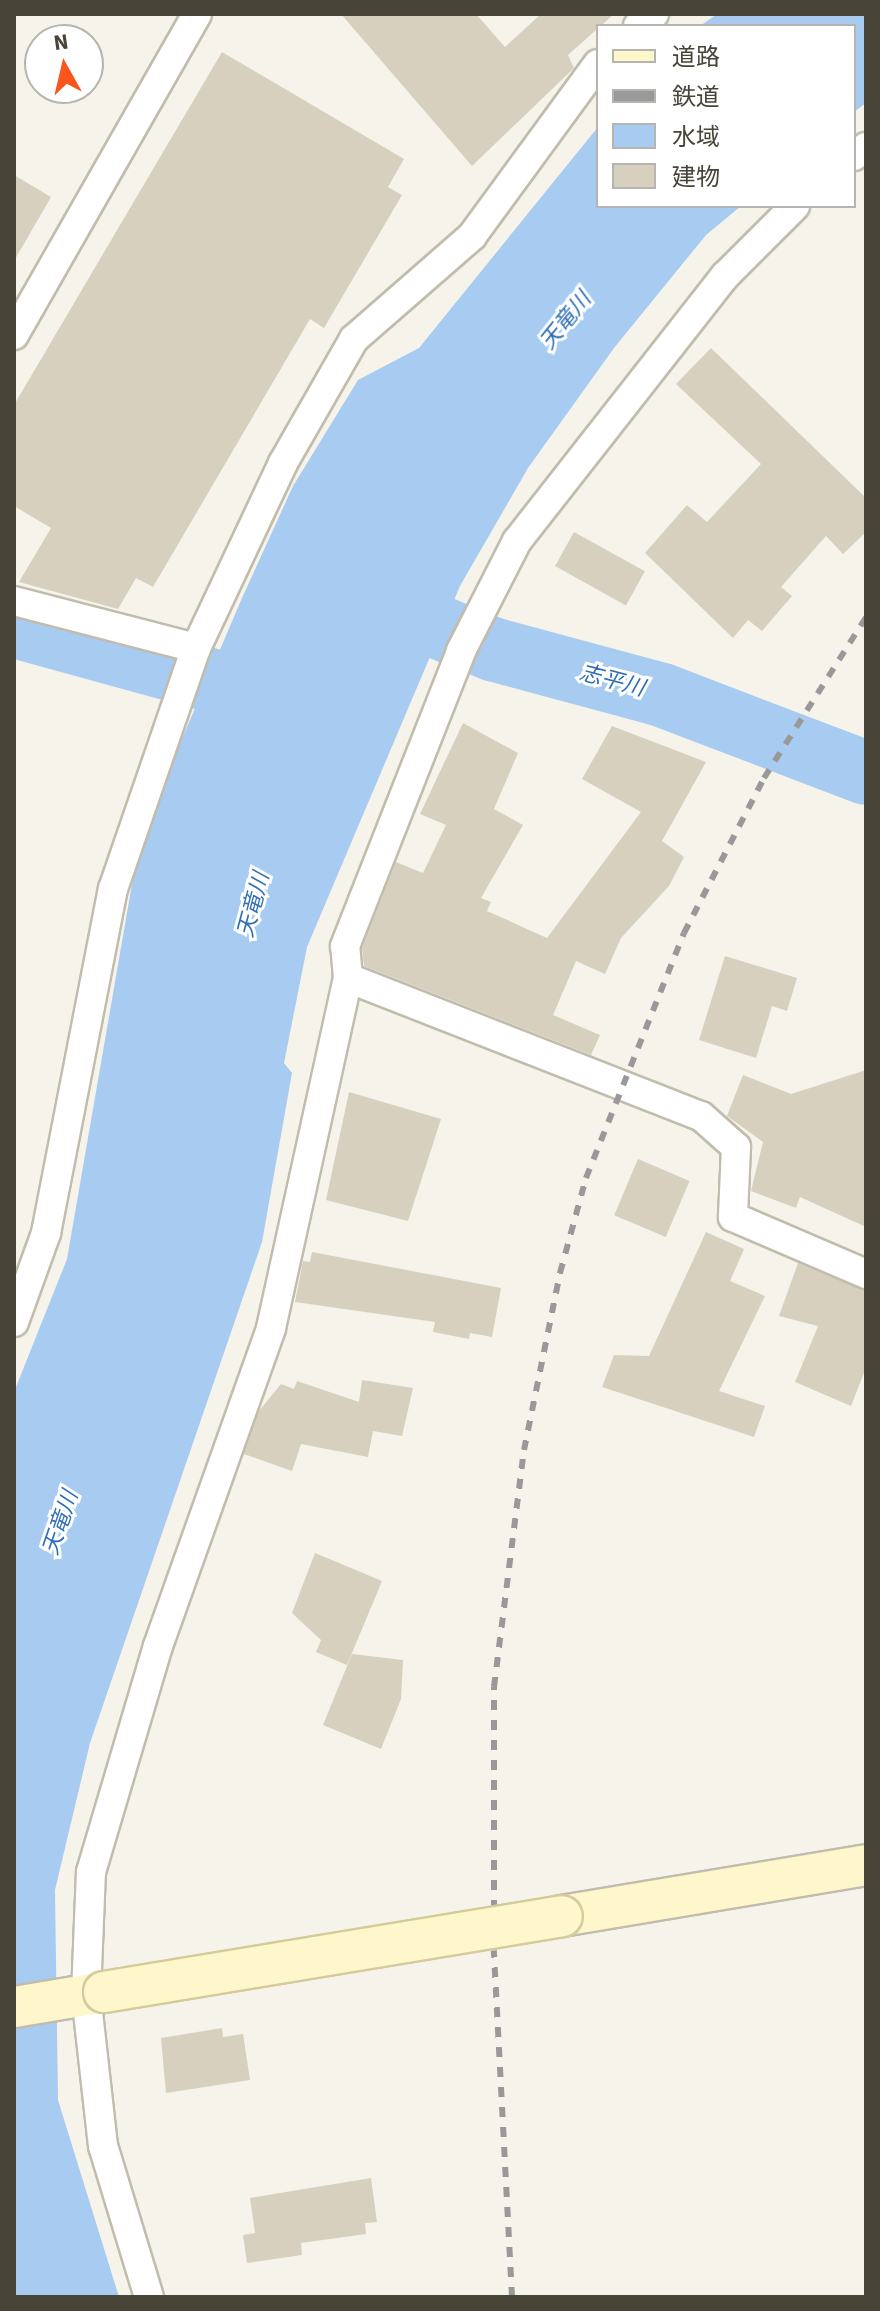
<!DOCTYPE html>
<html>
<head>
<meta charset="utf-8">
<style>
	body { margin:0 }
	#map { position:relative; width:880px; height:2311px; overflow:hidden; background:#f5f3ea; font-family:"Source Sans 3","Noto Sans JP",sans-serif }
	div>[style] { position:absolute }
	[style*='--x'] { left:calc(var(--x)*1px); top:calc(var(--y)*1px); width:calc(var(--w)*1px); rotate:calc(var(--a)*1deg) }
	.water>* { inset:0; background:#a8cbf1 }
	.river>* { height:64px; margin:-32px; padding:0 32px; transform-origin:32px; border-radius:32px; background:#a8cbf1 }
	.building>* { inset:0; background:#d7d0bf; transform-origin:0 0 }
	.roads { filter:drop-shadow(2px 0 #c1bcac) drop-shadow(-2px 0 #c1bcac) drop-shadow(0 2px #c1bcac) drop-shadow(0 -2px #c1bcac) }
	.street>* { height:28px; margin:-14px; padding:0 14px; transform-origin:14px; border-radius:14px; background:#fff }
	.secondary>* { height:40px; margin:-20px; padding:0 20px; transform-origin:20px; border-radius:20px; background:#fef7cb }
	.rail>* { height:6px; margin-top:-3px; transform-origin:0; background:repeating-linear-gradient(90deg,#999 0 10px,transparent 0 20px) }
	.bridges { filter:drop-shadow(2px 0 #d4cb9a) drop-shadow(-2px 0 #d4cb9a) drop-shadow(0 2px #d4cb9a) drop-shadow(0 -2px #d4cb9a) }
	.secondary-bridge>* { height:40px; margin:-20px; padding:0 20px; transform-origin:20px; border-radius:20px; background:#fef7cb }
	span { translate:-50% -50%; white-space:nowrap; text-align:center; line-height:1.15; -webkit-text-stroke:6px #fff; paint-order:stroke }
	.water-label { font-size:22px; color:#306fb6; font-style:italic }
	.frame { position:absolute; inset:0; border:16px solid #494438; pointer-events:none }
	.legend { position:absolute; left:596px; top:24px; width:260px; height:184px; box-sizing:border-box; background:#fff; border:2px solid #b6b4af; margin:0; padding:10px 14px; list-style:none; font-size:24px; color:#494438 }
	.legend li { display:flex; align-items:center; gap:16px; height:40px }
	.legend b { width:40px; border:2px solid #b6b4af }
	.north { position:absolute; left:24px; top:24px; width:80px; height:80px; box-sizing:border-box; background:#fff; border:2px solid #b6b4af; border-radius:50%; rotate:352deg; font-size:22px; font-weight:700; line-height:32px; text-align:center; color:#494438 }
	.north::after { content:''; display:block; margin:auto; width:28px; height:36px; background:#f9551d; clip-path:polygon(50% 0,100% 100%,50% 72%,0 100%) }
</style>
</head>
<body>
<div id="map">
	<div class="water">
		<i style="clip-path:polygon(717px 14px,866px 14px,866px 103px,854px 112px,854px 26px,700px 26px)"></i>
		<i style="clip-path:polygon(598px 127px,598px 206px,741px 206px,706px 235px,614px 348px,528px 468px,460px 586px,307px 947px,284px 1063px,292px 1073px,262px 1242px,90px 1743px,55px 1890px,58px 2100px,119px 2297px,14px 2297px,14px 1392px,67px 1259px,132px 884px,155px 802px,242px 598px,293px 486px,358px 380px,419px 348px)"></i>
	</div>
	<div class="river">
		<i style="--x:360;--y:595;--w:143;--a:22.2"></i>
		<i style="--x:492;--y:649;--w:176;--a:15.1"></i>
		<i style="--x:662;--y:695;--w:218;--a:20.9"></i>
		<i style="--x:14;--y:626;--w:289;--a:15.4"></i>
	</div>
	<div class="building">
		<i style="clip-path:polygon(341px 14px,476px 14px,505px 47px,541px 14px,614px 14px,568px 55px,574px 68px,472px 166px)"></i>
		<i style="clip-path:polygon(222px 52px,404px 159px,388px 187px,402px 195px,324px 328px,310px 319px,153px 587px,136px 578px,118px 609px,19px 582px,51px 528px,14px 506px,14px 405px)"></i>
		<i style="clip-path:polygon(14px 175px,51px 197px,14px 261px)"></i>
		<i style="clip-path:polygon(711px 348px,866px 498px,866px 532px,843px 554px,826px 536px,781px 587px,792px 596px,762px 631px,748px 620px,733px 638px,645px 553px,687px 505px,707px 522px,761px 464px,676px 384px)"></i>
		<i style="left:574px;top:532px;width:81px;height:39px;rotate:29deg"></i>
		<i style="clip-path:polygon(463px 723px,518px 753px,494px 809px,523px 825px,481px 898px,491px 902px,487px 911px,547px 938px,641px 812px,582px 779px,612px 726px,706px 762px,662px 841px,684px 857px,669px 886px,621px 938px,605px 974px,576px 961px,553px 1015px,600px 1035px,591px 1055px,364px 966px,362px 948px,396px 862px,423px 873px,446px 825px,420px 814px)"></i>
		<i style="clip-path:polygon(725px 956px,797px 978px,787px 1011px,772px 1006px,756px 1058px,699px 1040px)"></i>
		<i style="clip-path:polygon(866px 1070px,866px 1227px,800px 1197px,796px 1208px,751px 1191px,763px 1142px,727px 1116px,743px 1075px,791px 1094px)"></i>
		<i style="clip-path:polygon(349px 1092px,441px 1119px,408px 1221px,326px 1200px)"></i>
		<i style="left:638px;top:1159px;width:56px;height:61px;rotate:23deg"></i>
		<i style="clip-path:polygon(706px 1232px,744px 1249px,730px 1281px,765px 1296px,719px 1391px,765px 1406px,754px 1437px,602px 1387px,614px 1355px,649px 1356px)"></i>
		<i style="clip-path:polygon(312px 1252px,501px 1288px,492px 1337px,470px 1333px,469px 1339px,433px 1332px,435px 1322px,295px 1302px,303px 1261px,310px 1262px)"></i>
		<i style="clip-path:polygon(798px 1263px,866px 1291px,866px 1368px,851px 1406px,795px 1382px,818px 1326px,779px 1316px)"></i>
		<i style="clip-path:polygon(362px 1380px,413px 1388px,402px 1436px,373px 1431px,368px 1457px,301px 1444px,292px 1471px,244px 1454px,259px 1411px,281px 1384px,294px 1389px,297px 1381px,359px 1402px)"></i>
		<i style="clip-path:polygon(315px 1553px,382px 1581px,347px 1665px,316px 1652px,321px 1640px,292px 1613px)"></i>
		<i style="clip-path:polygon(352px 1654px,403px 1660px,401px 1699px,381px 1749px,323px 1725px)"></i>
		<i style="clip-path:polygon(222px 2028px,223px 2037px,243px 2034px,250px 2080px,166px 2093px,161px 2038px)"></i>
		<i style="clip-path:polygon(371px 2178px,377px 2222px,365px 2223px,366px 2234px,301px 2243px,302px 2255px,247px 2263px,243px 2235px,255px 2233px,250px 2198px)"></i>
	</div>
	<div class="roads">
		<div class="street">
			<i style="--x:638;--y:26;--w:20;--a:-37"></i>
			<i style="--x:854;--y:156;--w:15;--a:-37"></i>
			<i style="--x:14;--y:335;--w:369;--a:-60.3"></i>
			<i style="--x:14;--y:601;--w:188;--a:14.5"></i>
			<i style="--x:348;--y:978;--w:379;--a:21.4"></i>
			<i style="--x:701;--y:1116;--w:47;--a:41.5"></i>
			<i style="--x:736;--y:1147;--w:70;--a:92.5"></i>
			<i style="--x:733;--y:1217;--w:145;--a:23.2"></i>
			<i style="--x:14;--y:1322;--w:95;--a:-70.2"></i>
			<i style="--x:46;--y:1233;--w:350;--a:-79"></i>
			<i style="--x:113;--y:889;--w:255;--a:-71"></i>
			<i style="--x:196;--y:648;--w:204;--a:-64.8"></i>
			<i style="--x:283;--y:463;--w:143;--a:-60.2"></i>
			<i style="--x:354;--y:339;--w:157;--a:-41.1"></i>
			<i style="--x:472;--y:236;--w:213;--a:-53.8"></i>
			<i style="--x:149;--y:2297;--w:158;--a:-106.9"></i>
			<i style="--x:103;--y:2146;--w:152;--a:-96.4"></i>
			<i style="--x:86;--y:1995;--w:123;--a:-87.7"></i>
			<i style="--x:91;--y:1872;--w:236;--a:-73.5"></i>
			<i style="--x:158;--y:1646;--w:337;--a:-70.4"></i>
			<i style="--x:271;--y:1328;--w:358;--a:-77.6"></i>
			<i style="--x:348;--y:978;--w:32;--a:-95"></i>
			<i style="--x:345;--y:946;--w:317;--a:-68.5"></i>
			<i style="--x:461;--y:651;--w:123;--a:-63"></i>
			<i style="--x:517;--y:541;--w:337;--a:-51.9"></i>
			<i style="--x:725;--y:276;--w:99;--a:-45"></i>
		</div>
		<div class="secondary">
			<i style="--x:562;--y:1916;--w:308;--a:-9.5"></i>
			<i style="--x:14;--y:2007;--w:91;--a:-9.5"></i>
		</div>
	</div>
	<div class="rail">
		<i style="--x:512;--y:2297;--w:347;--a:-93"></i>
		<i style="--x:494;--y:1950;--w:263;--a:-90"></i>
		<i style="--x:494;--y:1687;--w:239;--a:-82.8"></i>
		<i style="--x:524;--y:1450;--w:181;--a:-78.5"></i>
		<i style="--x:560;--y:1273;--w:98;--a:-74.7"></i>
		<i style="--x:586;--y:1178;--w:264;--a:-68.2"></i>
		<i style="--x:684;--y:933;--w:174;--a:-62.7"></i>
		<i style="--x:764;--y:778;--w:191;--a:-57.6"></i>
	</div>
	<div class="bridges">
		<div class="secondary-bridge">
			<i style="--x:104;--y:1992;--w:464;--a:-9.4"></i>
		</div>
	</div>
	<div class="water-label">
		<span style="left:566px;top:321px;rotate:-51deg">天竜川</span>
		<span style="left:612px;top:681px;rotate:15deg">志平川</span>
		<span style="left:254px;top:905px;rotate:-75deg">天竜川</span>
		<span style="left:61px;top:1523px;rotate:-71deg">天竜川</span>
	</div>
	<div class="frame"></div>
	<ul class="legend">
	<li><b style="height:10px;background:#fef7cb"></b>道路</li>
	<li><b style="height:10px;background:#999"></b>鉄道</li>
	<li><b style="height:22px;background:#a8cbf1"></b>水域</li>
	<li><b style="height:22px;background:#d7d0bf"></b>建物</li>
	</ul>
	<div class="north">N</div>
</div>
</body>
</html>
